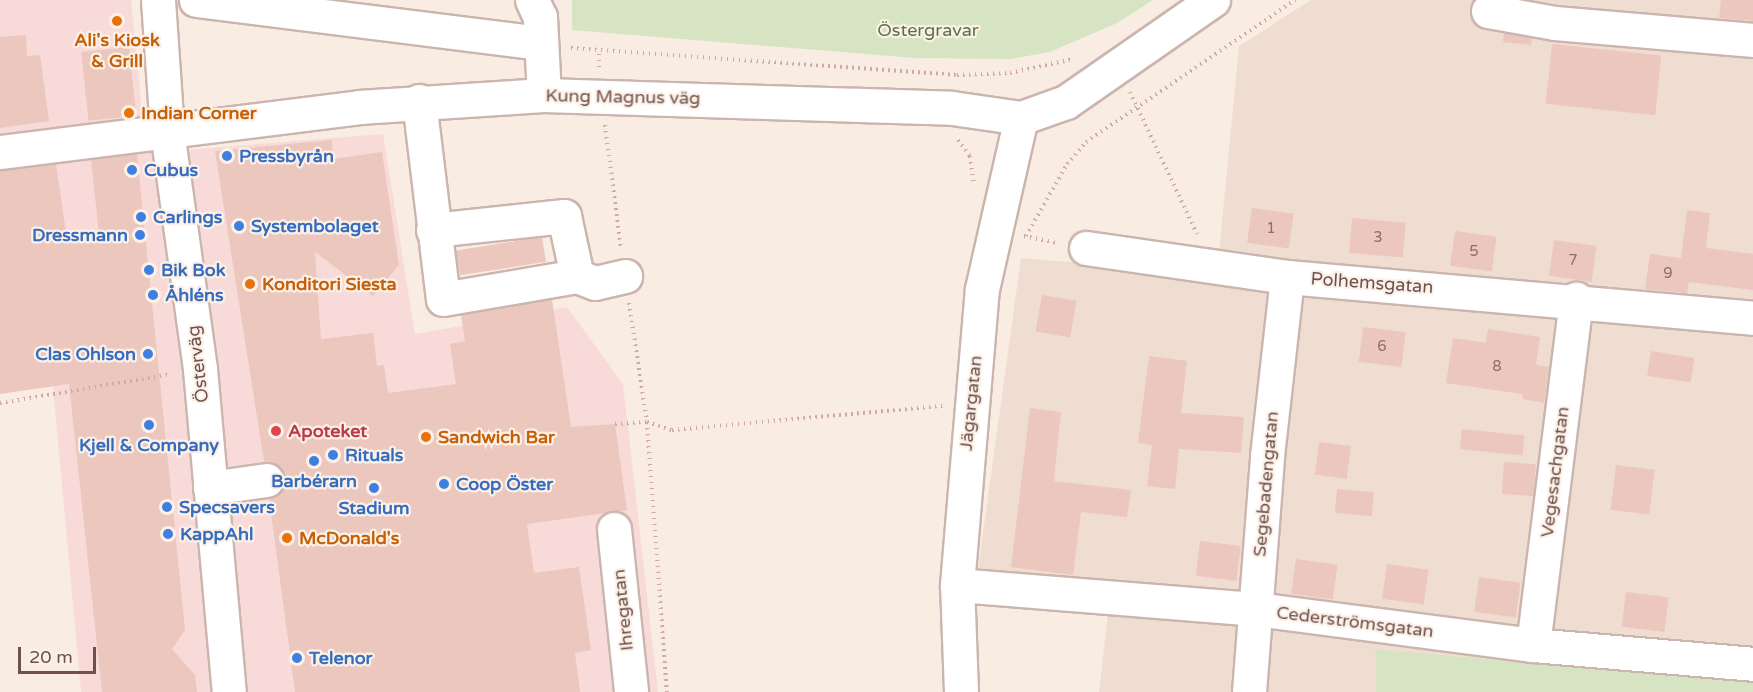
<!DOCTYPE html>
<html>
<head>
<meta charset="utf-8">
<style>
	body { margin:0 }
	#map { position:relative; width:1753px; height:692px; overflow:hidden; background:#f9ece3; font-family:"Varela Round",sans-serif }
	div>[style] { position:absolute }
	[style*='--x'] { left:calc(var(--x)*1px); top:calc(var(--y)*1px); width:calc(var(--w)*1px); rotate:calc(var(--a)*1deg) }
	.residential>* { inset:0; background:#f0ddd2 }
	.commercial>* { inset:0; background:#f8dbd8 }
	.green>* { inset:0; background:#d7e4c3 }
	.building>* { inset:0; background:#ebc7be; transform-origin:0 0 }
	.path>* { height:4px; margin-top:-2px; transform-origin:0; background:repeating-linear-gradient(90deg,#cfaaa1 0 1.5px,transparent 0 6px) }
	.roads { filter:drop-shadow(2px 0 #cbb5ae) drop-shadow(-2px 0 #cbb5ae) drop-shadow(0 2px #cbb5ae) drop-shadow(0 -2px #cbb5ae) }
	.minor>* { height:33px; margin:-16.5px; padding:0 16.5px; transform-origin:16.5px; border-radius:16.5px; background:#fff }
	.dots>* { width:16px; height:16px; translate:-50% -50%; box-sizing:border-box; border:3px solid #fcf1e8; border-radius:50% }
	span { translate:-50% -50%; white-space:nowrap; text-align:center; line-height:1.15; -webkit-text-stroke:4.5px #fcf1e8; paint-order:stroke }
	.number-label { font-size:15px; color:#8d6e68 }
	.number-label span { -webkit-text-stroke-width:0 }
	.park-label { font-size:18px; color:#5c7246 }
	.food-label { font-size:18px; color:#c56008; font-weight:700 }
	.left { translate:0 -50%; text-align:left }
	.street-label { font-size:18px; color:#6e514c }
	.shop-label { font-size:18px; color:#366cbe; font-weight:700 }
	.right { translate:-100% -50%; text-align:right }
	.health-label { font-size:18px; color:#be3a42; font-weight:700 }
	.scale { position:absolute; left:18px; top:647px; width:78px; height:27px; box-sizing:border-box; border:3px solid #6e514c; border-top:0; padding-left:8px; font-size:18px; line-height:21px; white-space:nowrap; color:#6e514c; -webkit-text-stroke:4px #fcf1e8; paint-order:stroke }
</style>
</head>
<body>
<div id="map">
	<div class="residential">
		<i style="clip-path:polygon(1311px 0,1753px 0,1753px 682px,1375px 649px,1376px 692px,1099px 692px,1110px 596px,976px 584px,1021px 258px,1217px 274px,1239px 46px)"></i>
	</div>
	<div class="commercial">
		<i style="clip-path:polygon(0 0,131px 0,146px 153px,383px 134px,415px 334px,567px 307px,623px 384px,658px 692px,81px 692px,52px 377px,0 381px)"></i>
	</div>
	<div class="green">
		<i style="clip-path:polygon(572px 0,1153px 0,1117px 23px,1050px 52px,1011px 59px,915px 58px,572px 30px)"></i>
		<i style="clip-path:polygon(1375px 649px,1753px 682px,1753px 692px,1376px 692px)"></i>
	</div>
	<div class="building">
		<i style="clip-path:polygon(1721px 0,1753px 0,1753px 21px,1719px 18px)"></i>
		<i style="clip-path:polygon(1504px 33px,1532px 38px,1531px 45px,1503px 42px)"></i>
		<i style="clip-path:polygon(26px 35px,27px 56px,40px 55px,49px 121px,0 128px,0 37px)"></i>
		<i style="left:1552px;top:44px;width:110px;height:60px;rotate:6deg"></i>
		<i style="left:129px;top:47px;width:69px;height:48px;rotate:84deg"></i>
		<i style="clip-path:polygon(332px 140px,333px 159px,382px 152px,399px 265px,373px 296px,315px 252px,321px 339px,373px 333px,377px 366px,384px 365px,388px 393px,456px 384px,450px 344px,465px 341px,461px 315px,552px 299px,571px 427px,615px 424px,627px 510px,527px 524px,534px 573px,579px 567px,591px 650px,575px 653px,580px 692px,295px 692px,269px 498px,283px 488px,284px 477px,280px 468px,264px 461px,215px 151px)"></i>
		<i style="clip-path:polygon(137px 154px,185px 630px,172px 649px,195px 675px,197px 692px,102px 692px,69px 384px,0 394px,0 170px,56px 164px,67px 239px,99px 235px,91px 159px)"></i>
		<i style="left:1252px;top:208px;width:42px;height:35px;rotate:8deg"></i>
		<i style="clip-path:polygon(1687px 210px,1710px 213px,1706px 248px,1753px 254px,1753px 290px,1689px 282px,1687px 293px,1645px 289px,1650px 254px,1681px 258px)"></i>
		<i style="left:1352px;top:218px;width:54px;height:35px;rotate:5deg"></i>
		<i style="left:1455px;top:231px;width:42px;height:35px;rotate:8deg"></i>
		<i style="left:542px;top:237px;width:25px;height:87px;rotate:81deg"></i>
		<i style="left:1554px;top:240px;width:43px;height:36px;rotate:8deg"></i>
		<i style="left:1042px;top:295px;width:35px;height:37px;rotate:10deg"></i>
		<i style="left:1363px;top:327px;width:43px;height:35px;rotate:7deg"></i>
		<i style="clip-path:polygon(1488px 329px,1540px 337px,1536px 365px,1549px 367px,1544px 403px,1523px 399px,1522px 394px,1446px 383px,1453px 338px,1486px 343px)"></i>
		<i style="left:1651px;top:351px;width:44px;height:25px;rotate:9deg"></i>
		<i style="clip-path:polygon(1149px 356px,1187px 361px,1181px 413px,1244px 417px,1241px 453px,1179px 449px,1175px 489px,1147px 486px,1152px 445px,1138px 443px)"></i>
		<i style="clip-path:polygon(1030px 408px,1061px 412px,1054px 481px,1131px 490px,1127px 517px,1081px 512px,1073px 575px,1011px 567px)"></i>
		<i style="left:1462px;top:429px;width:63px;height:20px;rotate:6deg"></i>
		<i style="left:1319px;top:442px;width:32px;height:33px;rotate:7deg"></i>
		<i style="left:1504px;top:462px;width:32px;height:32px;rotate:4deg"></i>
		<i style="left:1616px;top:465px;width:39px;height:45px;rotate:7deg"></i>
		<i style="left:1337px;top:489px;width:37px;height:24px;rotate:5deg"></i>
		<i style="left:1200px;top:541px;width:41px;height:35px;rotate:7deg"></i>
		<i style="left:1296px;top:559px;width:42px;height:35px;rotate:8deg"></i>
		<i style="left:1387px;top:564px;width:42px;height:35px;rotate:8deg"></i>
		<i style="left:1479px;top:577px;width:42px;height:35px;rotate:8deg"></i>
		<i style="left:1626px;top:592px;width:43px;height:35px;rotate:7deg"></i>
	</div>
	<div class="path">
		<i style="--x:571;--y:48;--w:387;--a:4"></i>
		<i style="--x:957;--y:75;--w:53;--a:-2.2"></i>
		<i style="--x:1010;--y:73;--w:65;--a:-12.5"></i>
		<i style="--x:599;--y:67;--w:14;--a:-90"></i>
		<i style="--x:1130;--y:92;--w:157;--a:64.7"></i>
		<i style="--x:605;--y:125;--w:124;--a:82.6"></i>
		<i style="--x:958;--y:140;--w:20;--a:53"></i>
		<i style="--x:970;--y:156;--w:28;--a:82"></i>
		<i style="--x:1024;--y:236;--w:35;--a:12"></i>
		<i style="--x:1026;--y:236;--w:83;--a:-60.3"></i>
		<i style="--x:1067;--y:164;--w:29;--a:-49"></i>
		<i style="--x:1086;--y:142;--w:253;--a:-34.2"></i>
		<i style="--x:629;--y:303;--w:120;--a:81.4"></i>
		<i style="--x:647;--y:422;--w:271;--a:85.8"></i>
		<i style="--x:0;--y:403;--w:173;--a:-9.6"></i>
		<i style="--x:615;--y:424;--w:32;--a:-4"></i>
		<i style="--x:647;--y:422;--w:26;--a:18"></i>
		<i style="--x:672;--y:430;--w:272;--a:-5.1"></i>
	</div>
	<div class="roads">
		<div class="minor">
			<i style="--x:158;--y:0;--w:131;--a:86.1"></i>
			<i style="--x:167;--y:131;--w:240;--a:82.1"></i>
			<i style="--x:200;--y:369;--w:324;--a:84.9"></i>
			<i style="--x:196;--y:0;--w:346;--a:7.1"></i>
			<i style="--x:532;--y:0;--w:19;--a:65"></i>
			<i style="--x:540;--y:17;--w:78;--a:87.1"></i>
			<i style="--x:1488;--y:11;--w:68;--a:10.2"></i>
			<i style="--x:1555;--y:23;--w:199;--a:4.9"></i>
			<i style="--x:419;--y:101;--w:199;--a:83.1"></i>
			<i style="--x:443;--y:299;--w:136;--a:-9.7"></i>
			<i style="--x:577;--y:276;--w:19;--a:21"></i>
			<i style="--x:595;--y:283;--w:31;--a:-13"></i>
			<i style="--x:0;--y:152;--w:362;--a:-7.1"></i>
			<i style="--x:359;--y:107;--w:185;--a:-3.7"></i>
			<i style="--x:544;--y:95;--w:408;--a:1.8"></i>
			<i style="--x:952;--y:108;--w:70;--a:8.2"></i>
			<i style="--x:1021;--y:118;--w:48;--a:-19.6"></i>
			<i style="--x:1066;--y:102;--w:179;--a:-34.8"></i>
			<i style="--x:433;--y:230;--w:132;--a:-6.1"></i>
			<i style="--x:564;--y:216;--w:61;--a:77.8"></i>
			<i style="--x:1086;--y:248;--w:203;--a:8.2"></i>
			<i style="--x:1287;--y:277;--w:468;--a:5"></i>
			<i style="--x:210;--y:488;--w:57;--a:-8.1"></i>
			<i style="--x:614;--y:529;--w:164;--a:84"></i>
			<i style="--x:957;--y:585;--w:300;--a:4.6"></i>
			<i style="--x:1256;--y:609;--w:279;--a:7.4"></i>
			<i style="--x:1533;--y:645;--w:221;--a:4.9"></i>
			<i style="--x:1533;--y:645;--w:349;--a:-82.9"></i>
			<i style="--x:961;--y:692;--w:107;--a:-92.1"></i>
			<i style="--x:957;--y:585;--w:297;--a:-85.2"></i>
			<i style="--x:982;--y:289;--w:175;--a:-77.2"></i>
			<i style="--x:1249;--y:692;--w:237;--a:-85.6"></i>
			<i style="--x:1267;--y:456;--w:180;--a:-83.6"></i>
		</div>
	</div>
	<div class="dots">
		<i style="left:117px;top:21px;background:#e8710a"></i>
		<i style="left:129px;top:113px;background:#e8710a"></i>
		<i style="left:227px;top:156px;background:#3f7fe0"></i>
		<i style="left:132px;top:170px;background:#3f7fe0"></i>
		<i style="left:141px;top:217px;background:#3f7fe0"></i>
		<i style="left:239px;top:226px;background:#3f7fe0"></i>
		<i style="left:140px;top:235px;background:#3f7fe0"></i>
		<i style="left:149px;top:270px;background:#3f7fe0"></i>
		<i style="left:250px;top:284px;background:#e8710a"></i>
		<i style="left:153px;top:295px;background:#3f7fe0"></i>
		<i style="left:148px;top:354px;background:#3f7fe0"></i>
		<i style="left:149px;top:425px;background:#3f7fe0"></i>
		<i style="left:276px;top:431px;background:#e0444e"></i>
		<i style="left:426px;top:437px;background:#e8710a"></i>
		<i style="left:333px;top:455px;background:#3f7fe0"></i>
		<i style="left:314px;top:461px;background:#3f7fe0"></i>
		<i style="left:444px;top:484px;background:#3f7fe0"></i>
		<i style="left:374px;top:488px;background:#3f7fe0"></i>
		<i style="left:167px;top:507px;background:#3f7fe0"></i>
		<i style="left:168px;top:534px;background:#3f7fe0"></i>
		<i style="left:287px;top:538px;background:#e8710a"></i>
		<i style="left:297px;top:658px;background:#3f7fe0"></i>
	</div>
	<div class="number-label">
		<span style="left:1271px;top:229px">1</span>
		<span style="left:1378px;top:238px">3</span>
		<span style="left:1474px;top:252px">5</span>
		<span style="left:1573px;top:261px">7</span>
		<span style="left:1668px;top:274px">9</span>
		<span style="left:1382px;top:347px">6</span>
		<span style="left:1497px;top:367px">8</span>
	</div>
	<div class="park-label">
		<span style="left:928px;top:30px">Östergravar</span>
	</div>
	<div class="food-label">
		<span style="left:117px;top:51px">Ali's Kiosk<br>&amp; Grill</span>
		<span class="left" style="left:141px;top:113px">Indian Corner</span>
		<span class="left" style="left:262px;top:284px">Konditori Siesta</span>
		<span class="left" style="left:438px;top:437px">Sandwich Bar</span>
		<span class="left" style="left:299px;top:538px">McDonald's</span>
	</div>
	<div class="street-label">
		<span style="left:623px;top:97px;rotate:1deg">Kung Magnus väg</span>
		<span style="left:1372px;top:283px;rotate:4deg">Polhemsgatan</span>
		<span style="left:198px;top:364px;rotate:-97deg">Österväg</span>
		<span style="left:971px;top:403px;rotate:-84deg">Jägargatan</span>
		<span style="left:1555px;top:472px;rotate:-83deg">Vegesachgatan</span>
		<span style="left:1266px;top:484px;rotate:-85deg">Segebadengatan</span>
		<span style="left:623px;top:610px;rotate:-96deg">Ihregatan</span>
		<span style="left:1355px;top:622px;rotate:7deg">Cederströmsgatan</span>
	</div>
	<div class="shop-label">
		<span class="left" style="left:239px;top:156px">Pressbyrån</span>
		<span class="left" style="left:144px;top:170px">Cubus</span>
		<span class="left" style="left:153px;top:217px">Carlings</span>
		<span class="left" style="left:251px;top:226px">Systembolaget</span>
		<span class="right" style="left:128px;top:235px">Dressmann</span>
		<span class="left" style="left:161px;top:270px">Bik Bok</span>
		<span class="left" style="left:165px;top:295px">Åhléns</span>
		<span class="right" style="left:136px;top:354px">Clas Ohlson</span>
		<span style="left:149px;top:445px">Kjell &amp; Company</span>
		<span class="left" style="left:345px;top:455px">Rituals</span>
		<span style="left:314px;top:481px">Barbérarn</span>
		<span class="left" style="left:456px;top:484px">Coop Öster</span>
		<span class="left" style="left:179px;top:507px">Specsavers</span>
		<span style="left:374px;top:508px">Stadium</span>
		<span class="left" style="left:180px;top:534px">KappAhl</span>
		<span class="left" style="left:309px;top:658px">Telenor</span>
	</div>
	<div class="health-label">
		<span class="left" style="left:288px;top:431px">Apoteket</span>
	</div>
	<div class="scale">20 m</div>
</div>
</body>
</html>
